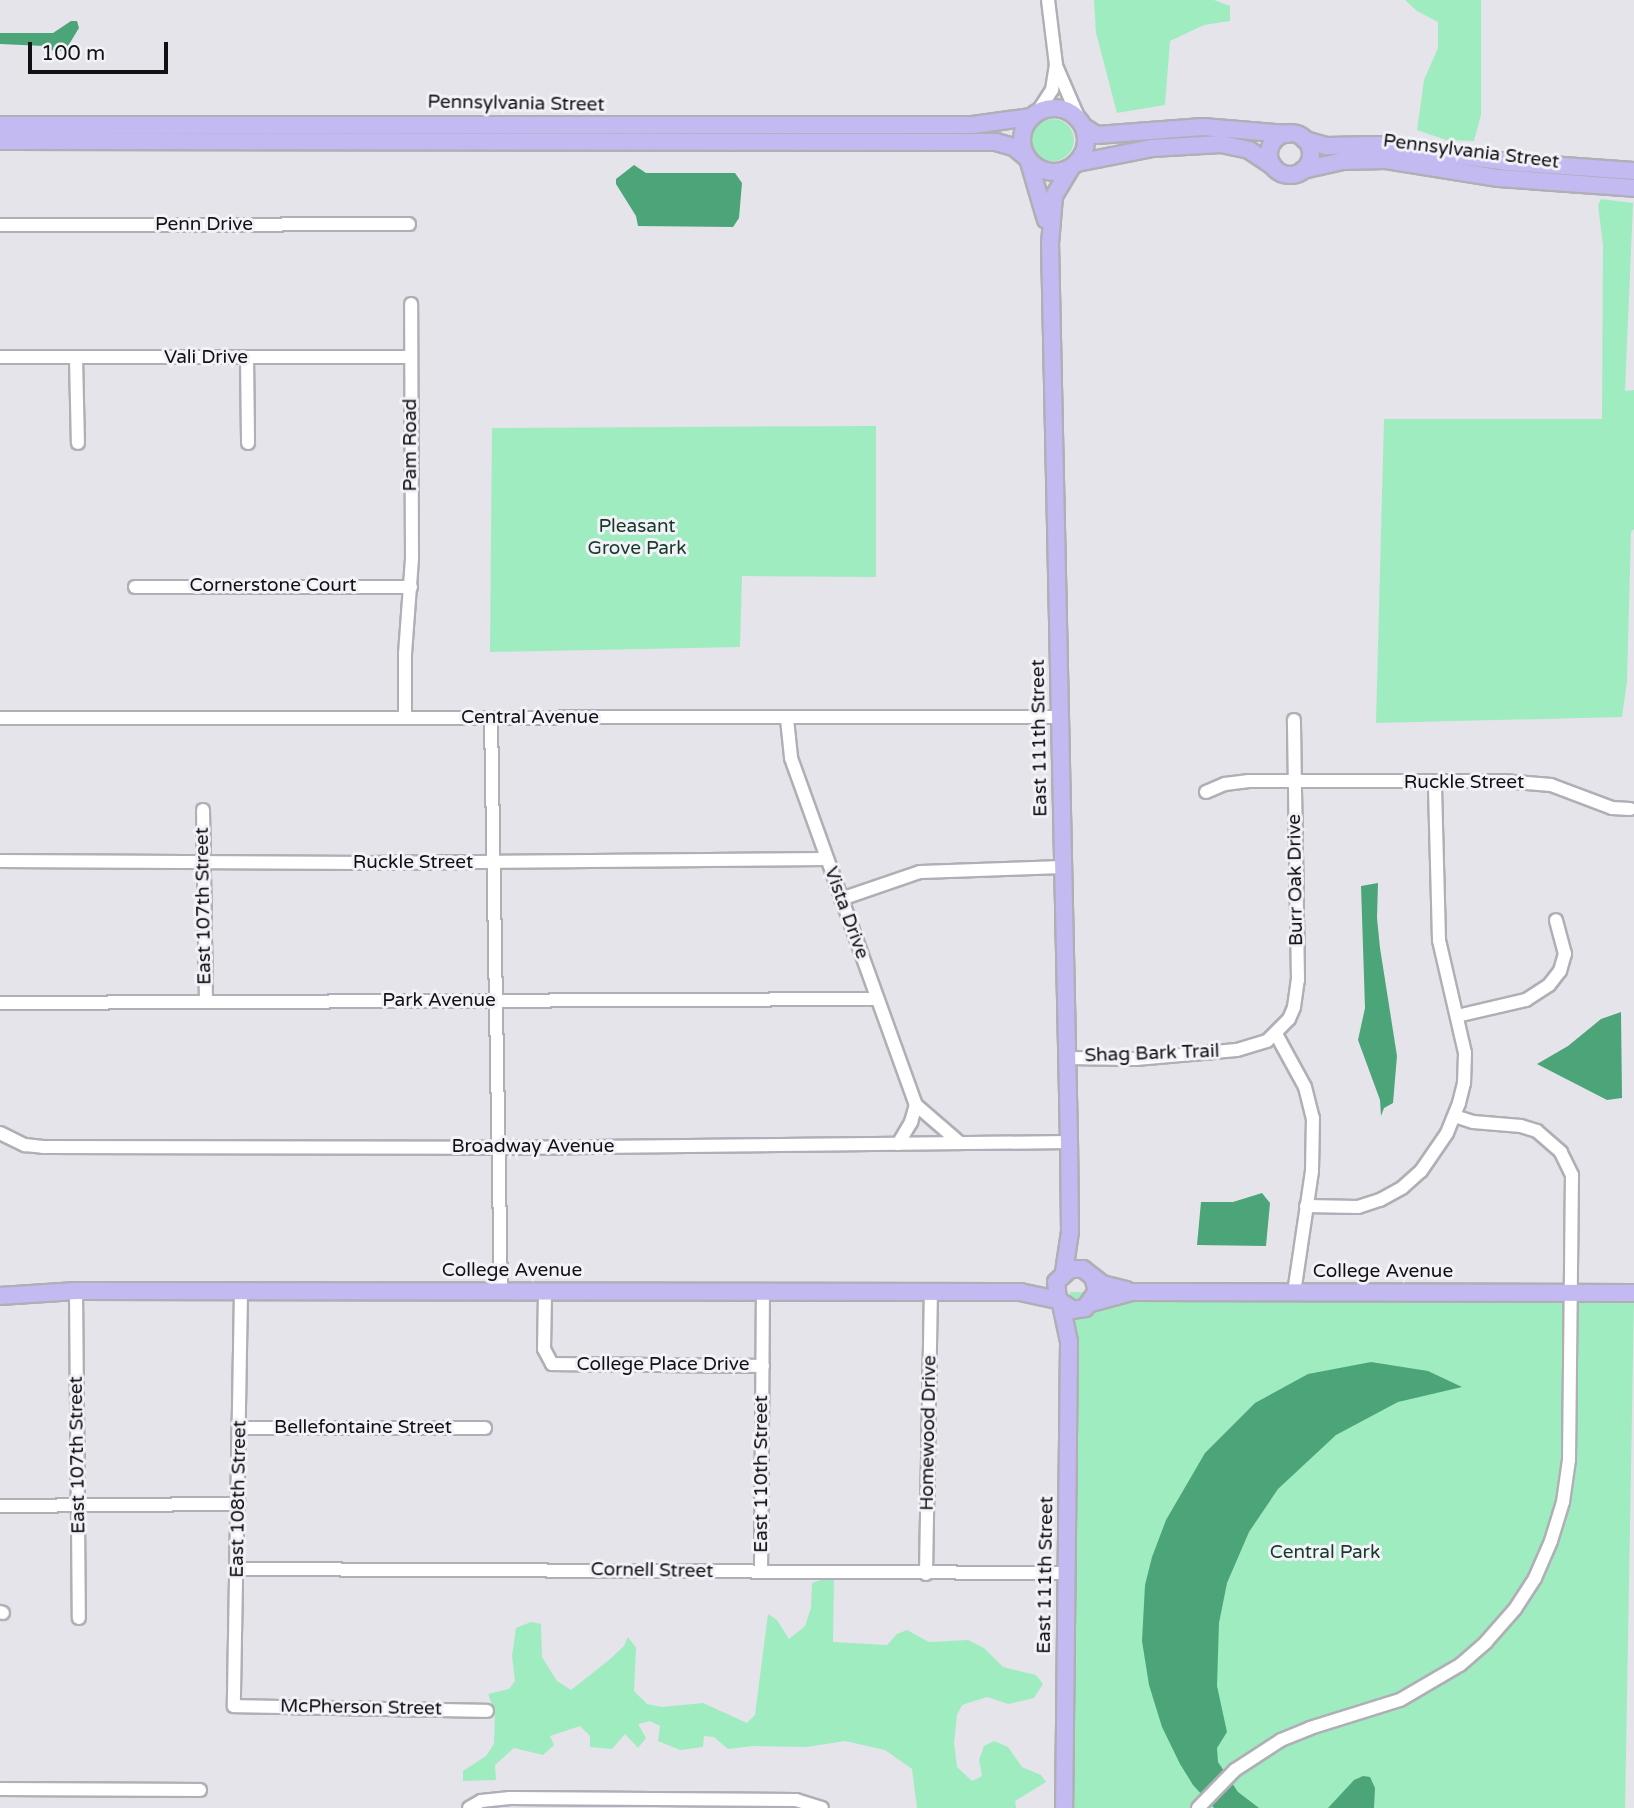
<!DOCTYPE html>
<html>
<head>
<meta charset="utf-8">
<style>
	body { margin:0 }
	#map { position:relative; width:1634px; height:1808px; overflow:hidden; background:#e5e4ea; font-family:"Varela Round",sans-serif }
	div>[style] { position:absolute }
	[style*='--x'] { left:calc(var(--x)*1px); top:calc(var(--y)*1px); width:calc(var(--w)*1px); rotate:calc(var(--a)*1deg) }
	.green>* { inset:0; background:#9fecc1; transform-origin:0 0 }
	.round { border-radius:50% }
	.water>* { inset:0; background:#4ca578 }
	.roads { filter:drop-shadow(2px 0 #afafb5) drop-shadow(-2px 0 #afafb5) drop-shadow(0 2px #afafb5) drop-shadow(0 -2px #afafb5) }
	.minor>* { height:12px; margin:-6px; padding:0 6px; transform-origin:6px; border-radius:6px; background:#fff }
	.major>* { height:16px; margin:-8px; padding:0 8px; transform-origin:8px; border-radius:8px; background:#c3baf2 }
	.major>.ring { margin:-8px; padding:0; box-sizing:content-box; background:none; border:16px solid #c3baf2; border-radius:50% }
	span { translate:-50% -50%; white-space:nowrap; text-align:center; line-height:1.15; -webkit-text-stroke:6px #f2f2f8; paint-order:stroke }
	.street-label { font-size:19px; color:#121214 }
	.park-label { font-size:19px; color:#153b28 }
	.scale { position:absolute; left:28px; top:42px; width:140px; height:32px; box-sizing:border-box; border:4px solid #121214; border-top:0; padding-left:9px; font-size:21px; line-height:24px; white-space:nowrap; color:#121214; -webkit-text-stroke:5px #f2f2f8; paint-order:stroke }
</style>
</head>
<body>
<div id="map">
	<div class="green">
		<i style="clip-path:polygon(1094px 0,1214px 0,1230px 6px,1230px 21px,1204px 25px,1170px 41px,1165px 105px,1117px 113px,1096px 33px)"></i>
		<i style="clip-path:polygon(1405px 0,1481px 0,1481px 115px,1474px 141px,1446px 140px,1417px 130px,1424px 80px,1438px 48px,1438px 22px,1417px 11px)"></i>
		<i class="round" style="left:1032px;top:119px;width:42px;height:42px"></i>
		<i style="clip-path:polygon(1601px 199px,1633px 203px,1625px 391px,1634px 390px,1634px 529px,1631px 532px,1627px 681px,1622px 717px,1376px 723px,1384px 419px,1602px 419px,1603px 245px,1598px 205px)"></i>
		<i style="clip-path:polygon(876px 426px,876px 577px,742px 576px,740px 647px,490px 652px,492px 428px)"></i>
		<i style="left:1070px;top:1292px;width:564px;height:516px;rotate:1deg"></i>
		<i style="clip-path:polygon(827px 1578px,834px 1579px,833px 1642px,887px 1645px,897px 1634px,907px 1630px,929px 1642px,968px 1640px,984px 1648px,1003px 1667px,1036px 1675px,1043px 1684px,1034px 1698px,1008px 1704px,987px 1697px,962px 1705px,957px 1715px,954px 1743px,957px 1767px,972px 1781px,982px 1776px,979px 1760px,984px 1746px,994px 1741px,1008px 1747px,1022px 1767px,1041px 1775px,1046px 1782px,1015px 1801px,1016px 1808px,917px 1808px,912px 1769px,885px 1750px,845px 1741px,807px 1747px,753px 1746px,728px 1749px,714px 1737px,704px 1736px,703px 1747px,680px 1750px,658px 1741px,660px 1726px,650px 1721px,638px 1724px,646px 1738px,638px 1748px,625px 1734px,612px 1749px,590px 1747px,590px 1736px,580px 1726px,550px 1736px,554px 1745px,543px 1755px,514px 1748px,495px 1765px,496px 1780px,463px 1781px,463px 1771px,486px 1756px,494px 1744px,495px 1711px,488px 1694px,509px 1689px,515px 1681px,512px 1656px,516px 1628px,531px 1622px,541px 1624px,542px 1657px,557px 1681px,571px 1690px,609px 1660px,624px 1646px,628px 1637px,636px 1648px,634px 1691px,647px 1704px,662px 1707px,703px 1703px,747px 1723px,755px 1715px,768px 1614px,777px 1620px,789px 1639px,805px 1626px,811px 1608px,812px 1583px)"></i>
	</div>
	<div class="water">
		<i style="clip-path:polygon(71px 21px,77px 21px,79px 28px,68px 46px,57px 53px,44px 46px,0 44px,0 33px,53px 33px)"></i>
		<i style="clip-path:polygon(634px 165px,646px 173px,735px 173px,742px 183px,739px 218px,733px 227px,638px 226px,636px 216px,616px 184px,616px 179px)"></i>
		<i style="clip-path:polygon(1378px 883px,1377px 918px,1380px 948px,1397px 1056px,1393px 1103px,1384px 1108px,1381px 1116px,1380px 1100px,1358px 1040px,1365px 1008px,1361px 886px)"></i>
		<i style="clip-path:polygon(1621px 1012px,1622px 1098px,1607px 1100px,1537px 1064px,1568px 1046px,1601px 1019px)"></i>
		<i style="clip-path:polygon(1262px 1193px,1270px 1203px,1266px 1246px,1197px 1245px,1201px 1202px,1233px 1202px)"></i>
		<i style="clip-path:polygon(1371px 1362px,1428px 1371px,1462px 1387px,1398px 1402px,1336px 1435px,1278px 1489px,1249px 1532px,1227px 1583px,1219px 1623px,1217px 1686px,1227px 1732px,1217px 1748px,1218px 1762px,1238px 1792px,1259px 1808px,1214px 1808px,1193px 1785px,1180px 1764px,1162px 1727px,1149px 1685px,1142px 1641px,1145px 1585px,1152px 1557px,1166px 1520px,1205px 1453px,1255px 1403px,1308px 1374px)"></i>
		<i style="clip-path:polygon(1363px 1776px,1370px 1777px,1375px 1788px,1374px 1808px,1328px 1808px,1354px 1780px)"></i>
	</div>
	<div class="roads">
		<div class="minor">
			<i style="--x:1057;--y:68;--w:56;--a:66.7"></i>
			<i style="--x:1037;--y:113;--w:27;--a:-57"></i>
			<i style="--x:1052;--y:90;--w:25;--a:-81"></i>
			<i style="--x:1056;--y:65;--w:65;--a:-97"></i>
			<i style="--x:0;--y:225;--w:409;--a:-0.1"></i>
			<i style="--x:0;--y:357;--w:411;--a:0"></i>
			<i style="--x:247;--y:357;--w:86;--a:89.3"></i>
			<i style="--x:76;--y:358;--w:85;--a:88.7"></i>
			<i style="--x:135;--y:587;--w:276;--a:0"></i>
			<i style="--x:405;--y:717;--w:63;--a:-90"></i>
			<i style="--x:405;--y:654;--w:96;--a:-85.8"></i>
			<i style="--x:412;--y:558;--w:254;--a:-90.2"></i>
			<i style="--x:0;--y:718;--w:1061;--a:-0.05"></i>
			<i style="--x:491;--y:719;--w:573;--a:89"></i>
			<i style="--x:787;--y:719;--w:39;--a:84"></i>
			<i style="--x:791;--y:758;--w:369;--a:70.2"></i>
			<i style="--x:916;--y:1105;--w:58;--a:40.8"></i>
			<i style="--x:1206;--y:792;--w:21;--a:-23"></i>
			<i style="--x:1225;--y:784;--w:24;--a:-7"></i>
			<i style="--x:1249;--y:781;--w:254;--a:0"></i>
			<i style="--x:1503;--y:781;--w:48;--a:4.8"></i>
			<i style="--x:1551;--y:785;--w:65;--a:20.7"></i>
			<i style="--x:1612;--y:808;--w:18;--a:3"></i>
			<i style="--x:203;--y:810;--w:192;--a:89.1"></i>
			<i style="--x:0;--y:861;--w:368;--a:0.3"></i>
			<i style="--x:368;--y:863;--w:458;--a:-0.5"></i>
			<i style="--x:841;--y:899;--w:83;--a:-18.9"></i>
			<i style="--x:920;--y:872;--w:143;--a:-2"></i>
			<i style="--x:0;--y:1003;--w:877;--a:-0.26"></i>
			<i style="--x:1457;--y:1016;--w:71;--a:-13.1"></i>
			<i style="--x:1526;--y:1000;--w:27;--a:-33"></i>
			<i style="--x:1549;--y:985;--w:18;--a:-52"></i>
			<i style="--x:1560;--y:971;--w:18;--a:-74"></i>
			<i style="--x:1565;--y:954;--w:35;--a:-105"></i>
			<i style="--x:1276;--y:1034;--w:60;--a:61.3"></i>
			<i style="--x:1305;--y:1087;--w:32;--a:76"></i>
			<i style="--x:1313;--y:1118;--w:53;--a:91.1"></i>
			<i style="--x:1312;--y:1171;--w:123;--a:98.4"></i>
			<i style="--x:1067;--y:1058;--w:69;--a:0.8"></i>
			<i style="--x:1136;--y:1059;--w:101;--a:-5.1"></i>
			<i style="--x:1237;--y:1050;--w:31;--a:-17"></i>
			<i style="--x:1267;--y:1041;--w:31;--a:-45"></i>
			<i style="--x:1289;--y:1019;--w:13;--a:-67"></i>
			<i style="--x:1294;--y:1007;--w:27;--a:-82"></i>
			<i style="--x:1298;--y:980;--w:260;--a:-90.9"></i>
			<i style="--x:0;--y:1133;--w:28;--a:26"></i>
			<i style="--x:25;--y:1145;--w:18;--a:6"></i>
			<i style="--x:43;--y:1147;--w:455;--a:0.1"></i>
			<i style="--x:498;--y:1148;--w:571;--a:-0.6"></i>
			<i style="--x:898;--y:1144;--w:26;--a:-59"></i>
			<i style="--x:911;--y:1122;--w:18;--a:-74"></i>
			<i style="--x:1306;--y:1206;--w:52;--a:1.1"></i>
			<i style="--x:1358;--y:1207;--w:23;--a:-18"></i>
			<i style="--x:1380;--y:1200;--w:26;--a:-29"></i>
			<i style="--x:1403;--y:1187;--w:24;--a:-42"></i>
			<i style="--x:1421;--y:1171;--w:46;--a:-55.6"></i>
			<i style="--x:1447;--y:1133;--w:32;--a:-68"></i>
			<i style="--x:1459;--y:1103;--w:21;--a:-76"></i>
			<i style="--x:1464;--y:1083;--w:30;--a:-88"></i>
			<i style="--x:1465;--y:1053;--w:116;--a:-103"></i>
			<i style="--x:1439;--y:940;--w:157;--a:-91.5"></i>
			<i style="--x:76;--y:1291;--w:327;--a:89.5"></i>
			<i style="--x:241;--y:1292;--w:414;--a:91"></i>
			<i style="--x:234;--y:1706;--w:253;--a:1.1"></i>
			<i style="--x:545;--y:1293;--w:56;--a:91"></i>
			<i style="--x:544;--y:1349;--w:17;--a:62"></i>
			<i style="--x:552;--y:1364;--w:211;--a:0.5"></i>
			<i style="--x:241;--y:1428;--w:244;--a:0"></i>
			<i style="--x:0;--y:1506;--w:239;--a:-0.5"></i>
			<i style="--x:238;--y:1569;--w:829;--a:0.28"></i>
			<i style="--x:761;--y:1572;--w:281;--a:-89.6"></i>
			<i style="--x:926;--y:1574;--w:282;--a:-89"></i>
			<i style="--x:0;--y:1612;--w:3;--a:18"></i>
			<i style="--x:0;--y:1789;--w:200;--a:0.3"></i>
			<i style="--x:469;--y:1808;--w:14;--a:-30"></i>
			<i style="--x:481;--y:1801;--w:29;--a:-6"></i>
			<i style="--x:510;--y:1798;--w:286;--a:0.4"></i>
			<i style="--x:796;--y:1800;--w:27;--a:17"></i>
			<i style="--x:1198;--y:1808;--w:53;--a:-45.8"></i>
			<i style="--x:1235;--y:1770;--w:55;--a:-33.1"></i>
			<i style="--x:1281;--y:1740;--w:31;--a:-22"></i>
			<i style="--x:1310;--y:1728;--w:94;--a:-17.3"></i>
			<i style="--x:1400;--y:1700;--w:69;--a:-30.3"></i>
			<i style="--x:1460;--y:1665;--w:35;--a:-41"></i>
			<i style="--x:1486;--y:1642;--w:44;--a:-48.7"></i>
			<i style="--x:1515;--y:1609;--w:37;--a:-57"></i>
			<i style="--x:1535;--y:1578;--w:40;--a:-66.6"></i>
			<i style="--x:1551;--y:1541;--w:41;--a:-72.9"></i>
			<i style="--x:1563;--y:1502;--w:42;--a:-81.9"></i>
			<i style="--x:1569;--y:1460;--w:285;--a:-89.4"></i>
			<i style="--x:1572;--y:1175;--w:25;--a:-116"></i>
			<i style="--x:1561;--y:1152;--w:32;--a:-139"></i>
			<i style="--x:1537;--y:1131;--w:17;--a:-163"></i>
			<i style="--x:1521;--y:1126;--w:48;--a:-175.2"></i>
			<i style="--x:1473;--y:1122;--w:19;--a:-162"></i>
		</div>
		<div class="major">
			<i class="ring" style="left:1022px;top:108px;width:48px;height:48px"></i>
			<i style="--x:0;--y:125;--w:973;--a:0"></i>
			<i style="--x:973;--y:125;--w:59;--a:-7.9"></i>
			<i style="--x:1084;--y:127;--w:15;--a:32"></i>
			<i style="--x:1097;--y:135;--w:106;--a:-4.3"></i>
			<i style="--x:1203;--y:127;--w:84;--a:4.8"></i>
			<i class="ring" style="left:1269px;top:133px;width:26px;height:26px"></i>
			<i style="--x:1305;--y:140;--w:22;--a:16"></i>
			<i style="--x:1326;--y:146;--w:51;--a:-1.1"></i>
			<i style="--x:1377;--y:145;--w:132;--a:7.4"></i>
			<i style="--x:1508;--y:162;--w:126;--a:4.1"></i>
			<i style="--x:0;--y:141;--w:996;--a:0.06"></i>
			<i style="--x:996;--y:142;--w:19;--a:16"></i>
			<i style="--x:1014;--y:147;--w:16;--a:40"></i>
			<i style="--x:1029;--y:162;--w:60;--a:73.7"></i>
			<i style="--x:1077;--y:163;--w:76;--a:-11.3"></i>
			<i style="--x:1152;--y:148;--w:69;--a:-3.3"></i>
			<i style="--x:1221;--y:144;--w:29;--a:12"></i>
			<i style="--x:1249;--y:150;--w:29;--a:34"></i>
			<i style="--x:1303;--y:170;--w:41;--a:-12.7"></i>
			<i style="--x:1343;--y:161;--w:43;--a:-1.3"></i>
			<i style="--x:1386;--y:160;--w:114;--a:9.1"></i>
			<i style="--x:1499;--y:178;--w:135;--a:4.2"></i>
			<i style="--x:1064;--y:1272;--w:40;--a:-81.5"></i>
			<i style="--x:1070;--y:1232;--w:90;--a:-90.6"></i>
			<i style="--x:1069;--y:1142;--w:898;--a:-91.21"></i>
			<i style="--x:1050;--y:244;--w:48;--a:-85.2"></i>
			<i style="--x:1054;--y:196;--w:31;--a:-59"></i>
			<i style="--x:1093;--y:1277;--w:15;--a:74"></i>
			<i style="--x:1097;--y:1291;--w:21;--a:125"></i>
			<i style="--x:1085;--y:1308;--w:12;--a:171"></i>
			<i style="--x:1073;--y:1310;--w:18;--a:-146"></i>
			<i style="--x:1058;--y:1300;--w:18;--a:-96"></i>
			<i style="--x:1056;--y:1282;--w:19;--a:-43"></i>
			<i style="--x:1070;--y:1269;--w:13;--a:0"></i>
			<i style="--x:1083;--y:1269;--w:24;--a:38"></i>
			<i style="--x:1102;--y:1284;--w:25;--a:14"></i>
			<i style="--x:0;--y:1296;--w:76;--a:-3.8"></i>
			<i style="--x:76;--y:1291;--w:944;--a:0.06"></i>
			<i style="--x:1020;--y:1292;--w:39;--a:12"></i>
			<i style="--x:1091;--y:1303;--w:42;--a:-15"></i>
			<i style="--x:1132;--y:1292;--w:502;--a:0.11"></i>
			<i style="--x:1061;--y:1304;--w:39;--a:78"></i>
			<i style="--x:1069;--y:1342;--w:466;--a:90.6"></i>
		</div>
	</div>
	<div class="street-label">
		<span style="left:516px;top:104px;rotate:1deg">Pennsylvania Street</span>
		<span style="left:1471px;top:152px;rotate:7deg">Pennsylvania Street</span>
		<span style="left:204px;top:225px">Penn Drive</span>
		<span style="left:206px;top:358px">Vali Drive</span>
		<span style="left:411px;top:445px;rotate:-90deg">Pam Road</span>
		<span style="left:273px;top:586px">Cornerstone Court</span>
		<span style="left:530px;top:718px">Central Avenue</span>
		<span style="left:1040px;top:738px;rotate:-91deg">East 111th Street</span>
		<span style="left:1464px;top:783px">Ruckle Street</span>
		<span style="left:413px;top:863px">Ruckle Street</span>
		<span style="left:1296px;top:880px;rotate:-91deg">Burr Oak Drive</span>
		<span style="left:204px;top:906px;rotate:-91deg">East 107th Street</span>
		<span style="left:846px;top:913px;rotate:70deg">Vista Drive</span>
		<span style="left:439px;top:1001px">Park Avenue</span>
		<span style="left:1152px;top:1054px;rotate:-2deg">Shag Bark Trail</span>
		<span style="left:533px;top:1147px">Broadway Avenue</span>
		<span style="left:512px;top:1271px">College Avenue</span>
		<span style="left:1383px;top:1272px">College Avenue</span>
		<span style="left:663px;top:1365px">College Place Drive</span>
		<span style="left:363px;top:1428px">Bellefontaine Street</span>
		<span style="left:929px;top:1433px;rotate:-89deg">Homewood Drive</span>
		<span style="left:78px;top:1455px;rotate:-91deg">East 107th Street</span>
		<span style="left:762px;top:1474px;rotate:-90deg">East 110th Street</span>
		<span style="left:239px;top:1499px;rotate:-89deg">East 108th Street</span>
		<span style="left:652px;top:1571px;rotate:1deg">Cornell Street</span>
		<span style="left:1046px;top:1575px;rotate:-89deg">East 111th Street</span>
		<span style="left:361px;top:1708px;rotate:1deg">McPherson Street</span>
	</div>
	<div class="park-label">
		<span style="left:637px;top:538px">Pleasant<br>Grove Park</span>
		<span style="left:1325px;top:1553px">Central Park</span>
	</div>
	<div class="scale">100 m</div>
</div>
</body>
</html>
